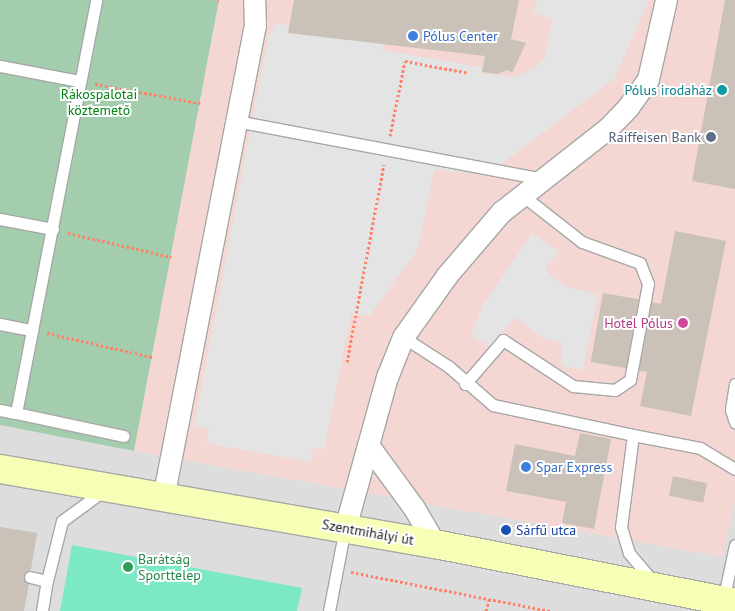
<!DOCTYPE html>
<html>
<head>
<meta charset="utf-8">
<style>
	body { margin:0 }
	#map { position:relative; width:735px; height:611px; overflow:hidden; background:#f2eee6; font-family:"PT Sans",sans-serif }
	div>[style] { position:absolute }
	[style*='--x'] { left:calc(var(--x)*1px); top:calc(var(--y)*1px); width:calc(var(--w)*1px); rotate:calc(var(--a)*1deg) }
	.residential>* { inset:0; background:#dedddd }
	.commercial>* { inset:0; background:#f4d7d3 }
	.cemetery>* { inset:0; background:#a4cdad }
	.pitch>* { inset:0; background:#7ce8c4 }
	.parking>* { inset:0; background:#e4e4e4 }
	.building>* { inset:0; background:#cac1b8; transform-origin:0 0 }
	.path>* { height:3px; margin-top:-1.5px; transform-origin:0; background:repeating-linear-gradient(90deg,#ff8169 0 2.5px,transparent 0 5px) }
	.roads { filter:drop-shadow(1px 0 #a7a7a7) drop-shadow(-1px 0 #a7a7a7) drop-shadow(0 1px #a7a7a7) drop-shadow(0 -1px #a7a7a7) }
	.service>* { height:11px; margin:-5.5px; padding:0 5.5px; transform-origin:5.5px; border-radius:5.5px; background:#fff }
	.minor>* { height:21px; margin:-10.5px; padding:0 10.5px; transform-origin:10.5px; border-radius:10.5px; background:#fff }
	.secondary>* { height:28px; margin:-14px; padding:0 14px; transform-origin:14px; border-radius:14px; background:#f7ffb6 }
	.dots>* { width:14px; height:14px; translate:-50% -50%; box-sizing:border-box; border:2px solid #fff; border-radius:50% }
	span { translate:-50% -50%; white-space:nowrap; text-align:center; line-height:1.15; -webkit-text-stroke:4px #fff; paint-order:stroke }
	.shop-label { font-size:14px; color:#366cbe }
	.left { translate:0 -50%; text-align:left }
	.culture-label { font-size:14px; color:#0d838f }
	.right { translate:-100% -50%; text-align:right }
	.park-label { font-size:14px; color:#018614 }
	.service-label { font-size:14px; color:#4e5e75 }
	.hotel-label { font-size:14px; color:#b23c85 }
	.transit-label { font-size:14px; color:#164399 }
	.street-label { font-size:14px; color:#202020 }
	.leisure-label { font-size:14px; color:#27864d }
</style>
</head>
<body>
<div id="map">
	<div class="residential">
		<i style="clip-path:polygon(0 425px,721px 556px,735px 500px,735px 611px,0 611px)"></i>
	</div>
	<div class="commercial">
		<i style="clip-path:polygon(219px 0,735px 0,735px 500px,722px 557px,134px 451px)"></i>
	</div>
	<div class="cemetery">
		<i style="clip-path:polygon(0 0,219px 0,134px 451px,0 425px)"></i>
	</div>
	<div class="pitch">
		<i style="clip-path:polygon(72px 545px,302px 588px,297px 611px,60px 611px)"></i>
	</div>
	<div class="parking">
		<i style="clip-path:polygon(537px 0,649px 0,614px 79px,488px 174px,434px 170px,418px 249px,370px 315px,351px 314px,324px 450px,313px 448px,310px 462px,206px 443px,209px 429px,194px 426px,268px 38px,276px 23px,385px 44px,383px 50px,481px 67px,481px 74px,516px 77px,535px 68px,545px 57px,552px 19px,534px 13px)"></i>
		<i style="clip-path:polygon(532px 233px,559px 252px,545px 268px,552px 277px,569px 288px,598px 294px,583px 370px,561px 366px,561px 342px,544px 339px,515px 317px,491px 347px,471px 336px,483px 305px)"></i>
	</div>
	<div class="building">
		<i style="clip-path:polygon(294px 0,519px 0,511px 39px,526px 43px,512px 73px,508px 70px,497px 74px,482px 72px,485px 56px,288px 33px)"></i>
		<i style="clip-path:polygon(725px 0,735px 0,735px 189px,692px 181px)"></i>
		<i style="clip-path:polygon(675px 231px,726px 241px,691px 416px,640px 406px,647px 372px,639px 371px,652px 302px,661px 304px)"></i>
		<i style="left:603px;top:293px;width:36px;height:70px;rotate:10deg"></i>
		<i style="clip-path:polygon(580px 433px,611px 439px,594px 529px,562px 523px,566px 502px,506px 491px,515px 444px,575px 456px)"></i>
		<i style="left:673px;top:476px;width:35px;height:20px;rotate:12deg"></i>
		<i style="clip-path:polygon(0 527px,37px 533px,31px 570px,23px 576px,29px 584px,24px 611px,0 611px)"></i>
	</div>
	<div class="path">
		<i style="--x:218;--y:0;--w:1;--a:0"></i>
		<i style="--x:95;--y:84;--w:107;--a:10.3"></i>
		<i style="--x:390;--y:136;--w:76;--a:-78.7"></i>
		<i style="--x:405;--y:61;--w:65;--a:10.6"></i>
		<i style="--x:68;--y:233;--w:106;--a:13.1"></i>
		<i style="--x:47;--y:333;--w:108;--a:12.9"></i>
		<i style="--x:347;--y:362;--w:201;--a:-79.4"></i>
		<i style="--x:351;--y:572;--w:203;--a:11.1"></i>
		<i style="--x:486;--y:611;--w:11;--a:-75"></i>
	</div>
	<div class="roads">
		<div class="service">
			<i style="--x:0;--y:66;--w:80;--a:10.8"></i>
			<i style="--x:236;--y:121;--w:311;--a:10.7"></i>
			<i style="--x:0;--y:219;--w:54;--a:10.7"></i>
			<i style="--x:0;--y:324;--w:33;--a:11"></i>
			<i style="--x:403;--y:337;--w:54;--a:32.8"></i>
			<i style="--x:448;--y:366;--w:60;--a:40.9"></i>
			<i style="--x:493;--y:405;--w:143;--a:12.1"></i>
			<i style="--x:633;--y:435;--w:93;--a:97.4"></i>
			<i style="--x:621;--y:527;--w:27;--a:73"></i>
			<i style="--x:629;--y:553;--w:38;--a:50"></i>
			<i style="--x:465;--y:384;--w:58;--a:-49.2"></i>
			<i style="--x:503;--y:340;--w:84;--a:33.3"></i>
			<i style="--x:573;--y:386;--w:42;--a:5.4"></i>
			<i style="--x:615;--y:390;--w:18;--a:-34"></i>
			<i style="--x:630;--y:380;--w:98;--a:-79.4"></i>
			<i style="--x:648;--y:284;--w:22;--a:-111"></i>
			<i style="--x:640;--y:263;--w:62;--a:-160.1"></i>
			<i style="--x:582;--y:242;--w:76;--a:-141.9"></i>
			<i style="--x:735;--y:384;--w:26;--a:99"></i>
			<i style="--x:731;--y:410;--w:13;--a:72"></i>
			<i style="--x:0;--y:410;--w:16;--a:11"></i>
			<i style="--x:16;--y:413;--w:421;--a:-79"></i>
			<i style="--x:16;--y:413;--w:110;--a:12"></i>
			<i style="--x:633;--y:435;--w:68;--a:11"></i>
			<i style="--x:700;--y:448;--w:41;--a:31"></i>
			<i style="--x:30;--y:577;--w:17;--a:13"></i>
			<i style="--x:47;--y:581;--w:62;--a:-76"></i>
			<i style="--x:62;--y:521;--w:51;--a:-36.2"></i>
			<i style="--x:723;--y:601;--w:57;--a:-77.9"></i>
			<i style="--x:42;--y:611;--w:30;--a:-81"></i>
			<i style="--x:329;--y:611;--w:85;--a:-79.1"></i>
		</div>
		<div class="minor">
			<i style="--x:368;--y:445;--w:78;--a:53.9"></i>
			<i style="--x:414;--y:508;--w:42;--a:59.7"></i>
			<i style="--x:163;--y:498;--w:482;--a:-79"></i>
			<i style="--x:255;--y:25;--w:25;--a:-92"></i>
			<i style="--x:345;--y:528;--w:157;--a:-74.5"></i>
			<i style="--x:387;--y:377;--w:43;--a:-68.2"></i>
			<i style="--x:403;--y:337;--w:76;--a:-54.6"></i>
			<i style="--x:447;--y:275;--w:83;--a:-49.4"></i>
			<i style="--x:501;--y:212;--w:136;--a:-38.1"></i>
			<i style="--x:608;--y:128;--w:29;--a:-46"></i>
			<i style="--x:628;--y:107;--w:34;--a:-54"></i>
			<i style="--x:648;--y:79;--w:81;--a:-77.2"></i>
		</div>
		<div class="secondary">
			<i style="--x:0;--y:469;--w:441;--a:9.8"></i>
			<i style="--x:435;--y:544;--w:306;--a:11.1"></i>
		</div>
	</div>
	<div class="dots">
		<i style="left:413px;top:36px;background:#3f7fe0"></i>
		<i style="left:722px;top:90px;background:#0f9aa8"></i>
		<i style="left:711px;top:137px;background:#5c6f8a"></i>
		<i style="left:683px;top:323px;background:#d1479c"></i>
		<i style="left:526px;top:467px;background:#3f7fe0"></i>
		<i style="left:506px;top:530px;background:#1a4fb4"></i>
		<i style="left:128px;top:567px;background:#2e9e5b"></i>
	</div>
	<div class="shop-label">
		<span class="left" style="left:423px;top:36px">Pólus Center</span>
		<span class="left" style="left:536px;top:467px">Spar Express</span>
	</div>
	<div class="culture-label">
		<span class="right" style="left:712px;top:90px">Pólus irodaház</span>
	</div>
	<div class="park-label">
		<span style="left:99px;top:102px">Rákospalotai<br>köztemető</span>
	</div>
	<div class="service-label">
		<span class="right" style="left:701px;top:137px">Raiffeisen Bank</span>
	</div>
	<div class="hotel-label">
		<span class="right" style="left:673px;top:323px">Hotel Pólus</span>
	</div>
	<div class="transit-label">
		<span class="left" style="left:516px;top:530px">Sárfű utca</span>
	</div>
	<div class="street-label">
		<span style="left:368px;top:532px;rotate:10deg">Szentmihályi út</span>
	</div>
	<div class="leisure-label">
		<span class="left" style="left:138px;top:567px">Barátság<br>Sporttelep</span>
	</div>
</div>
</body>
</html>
